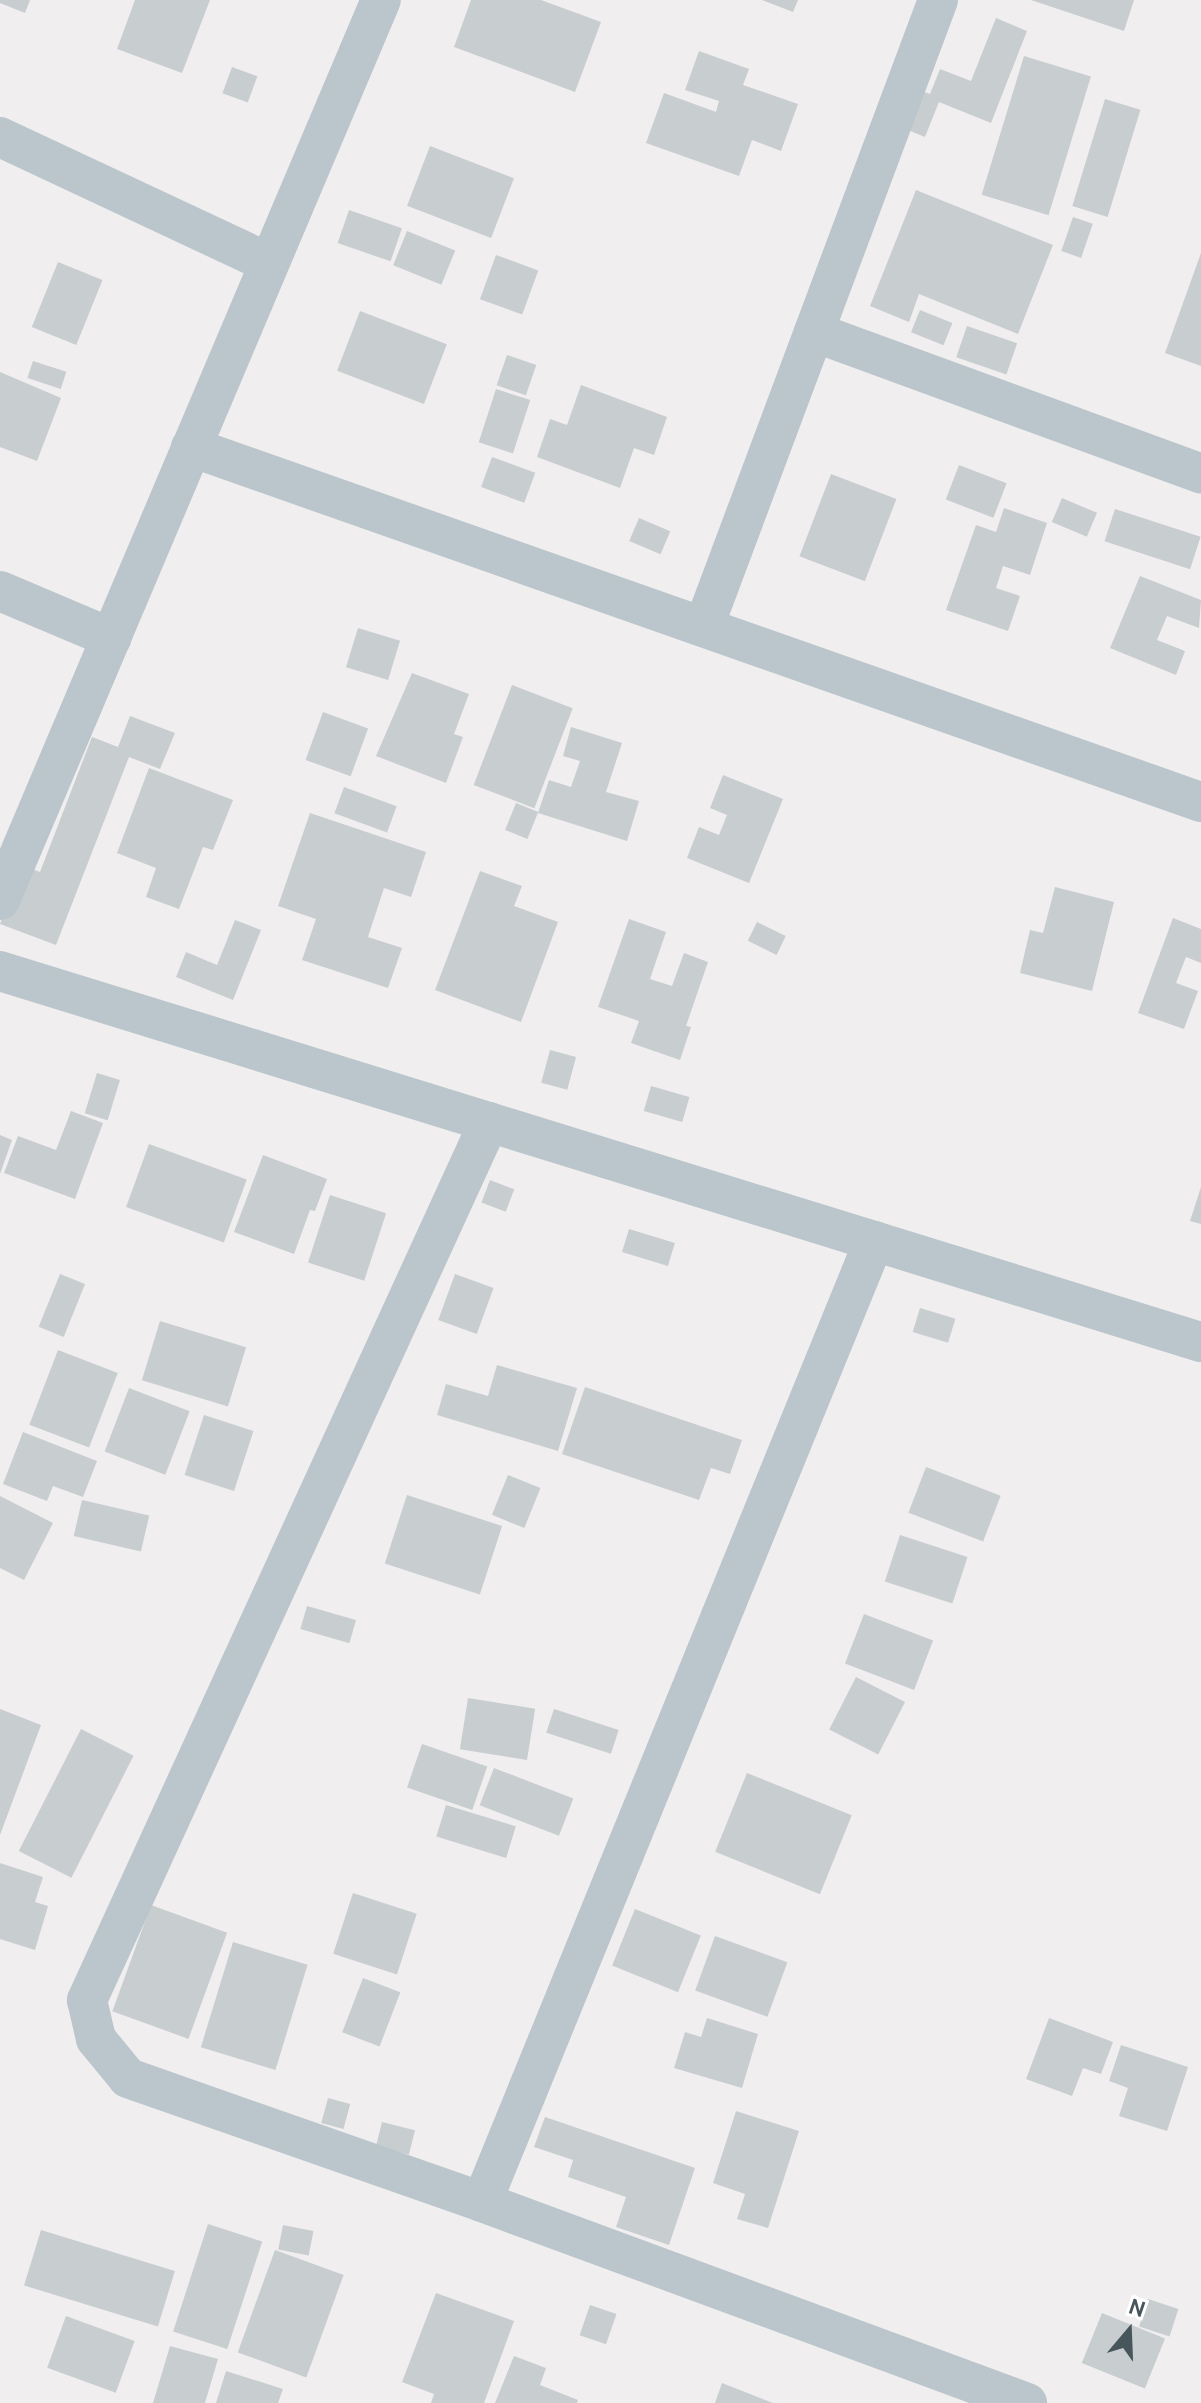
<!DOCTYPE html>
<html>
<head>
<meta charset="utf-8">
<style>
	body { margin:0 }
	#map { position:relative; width:1201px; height:2403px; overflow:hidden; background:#f1eeef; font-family:Cabin,sans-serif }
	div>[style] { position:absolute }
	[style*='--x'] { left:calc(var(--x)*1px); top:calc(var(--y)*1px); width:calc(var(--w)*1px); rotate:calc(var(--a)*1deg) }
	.building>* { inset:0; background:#c8cdd0; transform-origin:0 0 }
	.minor>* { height:40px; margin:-20px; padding:0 20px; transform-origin:20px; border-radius:20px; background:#bac6cb }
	span { translate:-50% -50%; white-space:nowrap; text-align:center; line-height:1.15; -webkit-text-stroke:7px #fff; paint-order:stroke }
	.north { position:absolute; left:1089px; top:2291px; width:80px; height:80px; -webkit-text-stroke:6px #fff; paint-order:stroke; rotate:19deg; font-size:22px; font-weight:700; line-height:32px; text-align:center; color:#47565b }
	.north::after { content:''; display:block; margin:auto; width:28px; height:36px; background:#47565b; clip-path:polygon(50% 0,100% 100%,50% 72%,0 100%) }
</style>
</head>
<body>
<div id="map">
	<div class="building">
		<i style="clip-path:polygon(0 0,30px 0,25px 13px,0 3px)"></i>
		<i style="clip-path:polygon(135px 0,210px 0,182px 73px,117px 49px)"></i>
		<i style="clip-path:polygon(471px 0,541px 0,601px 22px,575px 92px,454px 47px)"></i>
		<i style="clip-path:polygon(762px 0,798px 0,793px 12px)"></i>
		<i style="clip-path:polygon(1031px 0,1134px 0,1124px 31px)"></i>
		<i style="clip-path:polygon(996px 18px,1027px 31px,991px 123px,939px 102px,925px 137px,903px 128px,919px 90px,930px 94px,940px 69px,971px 81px)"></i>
		<i style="clip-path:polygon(699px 51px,749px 69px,743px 85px,798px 104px,781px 151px,752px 140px,739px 176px,646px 143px,664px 93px,716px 112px,719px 101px,685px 90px)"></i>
		<i style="left:1024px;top:56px;width:70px;height:145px;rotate:17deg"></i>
		<i style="left:232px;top:67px;width:27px;height:28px;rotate:20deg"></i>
		<i style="left:1105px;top:99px;width:37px;height:112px;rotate:17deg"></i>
		<i style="left:430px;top:146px;width:90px;height:64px;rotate:21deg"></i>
		<i style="clip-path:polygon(916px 190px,1053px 245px,1018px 334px,919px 294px,909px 322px,870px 306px)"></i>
		<i style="left:349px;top:210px;width:56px;height:35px;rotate:19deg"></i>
		<i style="left:1073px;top:217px;width:21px;height:36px;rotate:19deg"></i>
		<i style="left:407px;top:231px;width:52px;height:37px;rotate:22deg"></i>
		<i style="clip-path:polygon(1201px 253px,1201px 366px,1165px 353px)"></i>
		<i style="left:496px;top:255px;width:45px;height:47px;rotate:20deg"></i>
		<i style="left:58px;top:262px;width:48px;height:70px;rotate:22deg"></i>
		<i style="left:920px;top:310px;width:35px;height:24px;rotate:22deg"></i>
		<i style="left:360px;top:311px;width:93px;height:64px;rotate:21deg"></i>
		<i style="left:967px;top:326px;width:53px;height:33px;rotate:19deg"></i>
		<i style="left:507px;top:355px;width:31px;height:32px;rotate:19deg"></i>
		<i style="left:33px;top:361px;width:35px;height:18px;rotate:18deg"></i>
		<i style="clip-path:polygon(0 372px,61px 398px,37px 461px,0 447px)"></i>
		<i style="clip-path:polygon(581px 385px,667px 417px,654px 455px,634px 448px,620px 488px,537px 457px,550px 419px,567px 425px)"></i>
		<i style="left:496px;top:389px;width:36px;height:56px;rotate:18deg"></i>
		<i style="left:492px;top:457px;width:46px;height:32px;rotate:20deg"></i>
		<i style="left:959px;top:465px;width:51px;height:37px;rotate:21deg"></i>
		<i style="left:831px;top:474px;width:70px;height:88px;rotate:21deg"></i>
		<i style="left:1062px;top:498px;width:38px;height:26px;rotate:23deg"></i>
		<i style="clip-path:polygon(1004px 508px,1047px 523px,1030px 575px,1003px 566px,996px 588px,1020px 596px,1008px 631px,946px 610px,976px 525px,996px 532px)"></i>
		<i style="left:1115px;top:509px;width:90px;height:34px;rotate:18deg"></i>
		<i style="left:639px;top:518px;width:34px;height:25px;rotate:23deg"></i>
		<i style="clip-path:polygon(1140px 576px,1201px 600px,1199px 628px,1167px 616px,1157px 640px,1185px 651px,1176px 675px,1110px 648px)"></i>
		<i style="left:358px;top:628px;width:44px;height:41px;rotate:17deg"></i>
		<i style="clip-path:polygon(412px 673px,469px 694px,454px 734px,463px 737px,446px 783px,376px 756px)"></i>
		<i style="left:512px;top:685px;width:65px;height:107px;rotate:21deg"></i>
		<i style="left:323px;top:712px;width:48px;height:51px;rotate:20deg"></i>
		<i style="clip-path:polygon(130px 716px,175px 733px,160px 769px,129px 757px,56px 945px,0 924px,22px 865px,40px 872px,92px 737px,118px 747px)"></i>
		<i style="clip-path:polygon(571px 727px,622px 743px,606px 792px,639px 801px,627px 841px,538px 813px,549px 780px,571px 787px,580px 761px,563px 756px)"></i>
		<i style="clip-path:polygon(149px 768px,233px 800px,213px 850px,203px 847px,179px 909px,146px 897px,156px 868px,117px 853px)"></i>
		<i style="clip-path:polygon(723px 775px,783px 799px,749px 883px,687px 858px,699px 827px,719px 835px,727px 815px,710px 808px)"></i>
		<i style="left:344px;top:787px;width:56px;height:28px;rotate:20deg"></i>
		<i style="left:516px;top:803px;width:24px;height:29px;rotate:22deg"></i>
		<i style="clip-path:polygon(310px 813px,426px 852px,411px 897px,384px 888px,368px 937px,402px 948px,388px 988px,302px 960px,316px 919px,278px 906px)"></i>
		<i style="clip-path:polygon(480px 871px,522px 886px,514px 906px,558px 922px,521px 1022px,435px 990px)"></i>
		<i style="clip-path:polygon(1055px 887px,1114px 902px,1092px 991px,1020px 973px,1030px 930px,1043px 933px)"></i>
		<i style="clip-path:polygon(1173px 918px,1201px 929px,1201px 963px,1186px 957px,1176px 983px,1198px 991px,1184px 1029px,1138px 1013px)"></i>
		<i style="clip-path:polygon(629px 919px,666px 932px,650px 979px,672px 986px,684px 953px,708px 962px,686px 1026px,691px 1027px,680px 1060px,631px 1043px,639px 1021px,598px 1007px)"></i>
		<i style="clip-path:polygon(235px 920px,261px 930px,233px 1000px,176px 977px,186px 952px,217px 965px)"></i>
		<i style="left:757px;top:922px;width:32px;height:21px;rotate:26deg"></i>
		<i style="left:550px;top:1050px;width:27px;height:34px;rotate:15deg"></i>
		<i style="left:97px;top:1073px;width:24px;height:42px;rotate:17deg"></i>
		<i style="left:651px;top:1086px;width:40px;height:26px;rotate:16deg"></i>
		<i style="clip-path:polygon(71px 1111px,103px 1123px,75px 1199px,4px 1173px,18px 1136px,56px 1150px)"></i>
		<i style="clip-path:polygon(0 1135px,12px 1140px,0 1174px)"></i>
		<i style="left:149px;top:1144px;width:104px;height:67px;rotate:20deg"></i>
		<i style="clip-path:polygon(263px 1155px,327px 1179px,315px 1211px,310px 1210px,294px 1254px,234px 1232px)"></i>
		<i style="left:490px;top:1180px;width:26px;height:24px;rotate:21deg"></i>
		<i style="clip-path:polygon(1201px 1187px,1201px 1224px,1190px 1221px)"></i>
		<i style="left:330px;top:1195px;width:59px;height:71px;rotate:18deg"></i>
		<i style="left:629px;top:1229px;width:48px;height:24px;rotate:17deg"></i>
		<i style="left:60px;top:1274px;width:27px;height:57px;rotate:22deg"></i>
		<i style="left:455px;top:1274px;width:41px;height:49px;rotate:20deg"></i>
		<i style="left:920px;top:1308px;width:37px;height:25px;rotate:17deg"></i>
		<i style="left:160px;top:1321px;width:90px;height:62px;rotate:17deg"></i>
		<i style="left:58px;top:1350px;width:64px;height:80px;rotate:21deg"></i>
		<i style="clip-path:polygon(497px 1365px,577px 1388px,558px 1451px,437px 1415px,446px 1384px,488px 1396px)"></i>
		<i style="clip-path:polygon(585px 1387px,742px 1440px,730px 1474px,711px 1468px,699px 1500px,562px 1454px)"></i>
		<i style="left:129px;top:1388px;width:65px;height:68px;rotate:21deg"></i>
		<i style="left:204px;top:1415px;width:52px;height:63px;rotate:18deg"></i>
		<i style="clip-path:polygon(23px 1432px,97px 1461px,83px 1497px,53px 1486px,47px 1501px,3px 1484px)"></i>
		<i style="left:926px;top:1467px;width:80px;height:49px;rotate:21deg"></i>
		<i style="left:508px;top:1475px;width:35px;height:43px;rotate:22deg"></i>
		<i style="left:407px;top:1495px;width:100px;height:72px;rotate:18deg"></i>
		<i style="clip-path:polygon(0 1496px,53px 1523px,24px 1580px,0 1568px)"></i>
		<i style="left:82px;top:1500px;width:69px;height:37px;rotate:13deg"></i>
		<i style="left:900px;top:1535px;width:71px;height:49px;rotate:18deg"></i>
		<i style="left:307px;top:1606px;width:51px;height:24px;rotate:16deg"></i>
		<i style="left:864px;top:1614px;width:74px;height:53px;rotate:21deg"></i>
		<i style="left:856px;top:1677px;width:55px;height:59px;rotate:27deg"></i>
		<i style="left:468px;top:1698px;width:68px;height:52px;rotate:9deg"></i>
		<i style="clip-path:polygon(0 1709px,41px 1725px,0 1835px)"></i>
		<i style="left:554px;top:1709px;width:68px;height:25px;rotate:18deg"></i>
		<i style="left:81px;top:1729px;width:59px;height:137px;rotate:27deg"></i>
		<i style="left:422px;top:1744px;width:69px;height:46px;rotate:19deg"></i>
		<i style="left:494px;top:1768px;width:85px;height:40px;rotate:21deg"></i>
		<i style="left:747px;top:1773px;width:113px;height:85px;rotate:22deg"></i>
		<i style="left:446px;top:1805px;width:73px;height:33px;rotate:17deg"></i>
		<i style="clip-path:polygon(0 1863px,43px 1877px,35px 1902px,48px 1906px,35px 1950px,0 1939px)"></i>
		<i style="left:353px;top:1893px;width:67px;height:64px;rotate:18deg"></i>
		<i style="left:151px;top:1905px;width:81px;height:113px;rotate:20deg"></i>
		<i style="left:635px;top:1909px;width:71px;height:61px;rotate:22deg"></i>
		<i style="left:715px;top:1936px;width:77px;height:58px;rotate:20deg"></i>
		<i style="left:233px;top:1942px;width:78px;height:110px;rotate:17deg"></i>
		<i style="left:363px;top:1978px;width:40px;height:58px;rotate:21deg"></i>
		<i style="clip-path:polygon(707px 2018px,758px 2034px,742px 2088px,674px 2068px,685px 2032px,701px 2037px)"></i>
		<i style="clip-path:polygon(1049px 2018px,1113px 2042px,1101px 2074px,1083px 2068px,1072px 2096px,1026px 2079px)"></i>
		<i style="clip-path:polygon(1121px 2045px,1188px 2067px,1167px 2131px,1119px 2116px,1128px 2088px,1109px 2081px)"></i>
		<i style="left:328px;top:2098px;width:23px;height:26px;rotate:15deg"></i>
		<i style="clip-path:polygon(736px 2111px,799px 2131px,768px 2228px,737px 2219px,745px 2194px,713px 2183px)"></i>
		<i style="clip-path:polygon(545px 2117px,695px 2168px,669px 2245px,616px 2227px,626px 2197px,568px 2177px,573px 2160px,534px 2147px)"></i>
		<i style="left:382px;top:2122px;width:34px;height:25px;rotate:14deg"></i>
		<i style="left:208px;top:2224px;width:57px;height:113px;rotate:18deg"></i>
		<i style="left:283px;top:2225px;width:31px;height:25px;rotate:11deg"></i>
		<i style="left:41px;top:2230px;width:140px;height:58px;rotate:17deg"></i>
		<i style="left:275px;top:2250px;width:73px;height:109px;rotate:20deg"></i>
		<i style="clip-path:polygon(436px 2293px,514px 2321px,484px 2403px,431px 2403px,434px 2394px,402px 2382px)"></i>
		<i style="left:1148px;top:2299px;width:32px;height:29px;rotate:18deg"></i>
		<i style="left:590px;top:2305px;width:28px;height:32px;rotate:19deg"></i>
		<i style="left:1102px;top:2313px;width:68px;height:54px;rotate:22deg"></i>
		<i style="left:66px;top:2316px;width:73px;height:55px;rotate:20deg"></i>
		<i style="clip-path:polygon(170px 2346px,218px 2359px,205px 2403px,153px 2403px)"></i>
		<i style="clip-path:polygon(514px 2356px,546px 2368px,540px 2385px,578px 2400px,577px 2403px,495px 2403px)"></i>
		<i style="clip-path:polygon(226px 2371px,283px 2389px,278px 2403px,216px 2403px)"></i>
		<i style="clip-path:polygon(722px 2383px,773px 2403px,715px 2403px)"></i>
	</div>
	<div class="minor">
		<i style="--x:0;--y:137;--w:297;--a:25.1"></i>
		<i style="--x:814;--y:332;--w:412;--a:20.1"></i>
		<i style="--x:191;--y:447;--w:1071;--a:19.37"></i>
		<i style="--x:0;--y:591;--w:121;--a:22.9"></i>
		<i style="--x:704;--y:626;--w:668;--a:-69.5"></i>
		<i style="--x:0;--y:900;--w:977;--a:-67.06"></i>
		<i style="--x:0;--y:971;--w:1257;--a:17.17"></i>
		<i style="--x:489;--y:1122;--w:966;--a:114.6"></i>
		<i style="--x:87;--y:2000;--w:40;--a:77"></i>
		<i style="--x:96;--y:2039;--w:50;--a:50.6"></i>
		<i style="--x:128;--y:2078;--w:375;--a:19.3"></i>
		<i style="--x:482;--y:2202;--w:581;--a:20.24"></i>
		<i style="--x:482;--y:2202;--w:1038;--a:-67.81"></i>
	</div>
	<div class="north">N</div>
</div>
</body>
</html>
